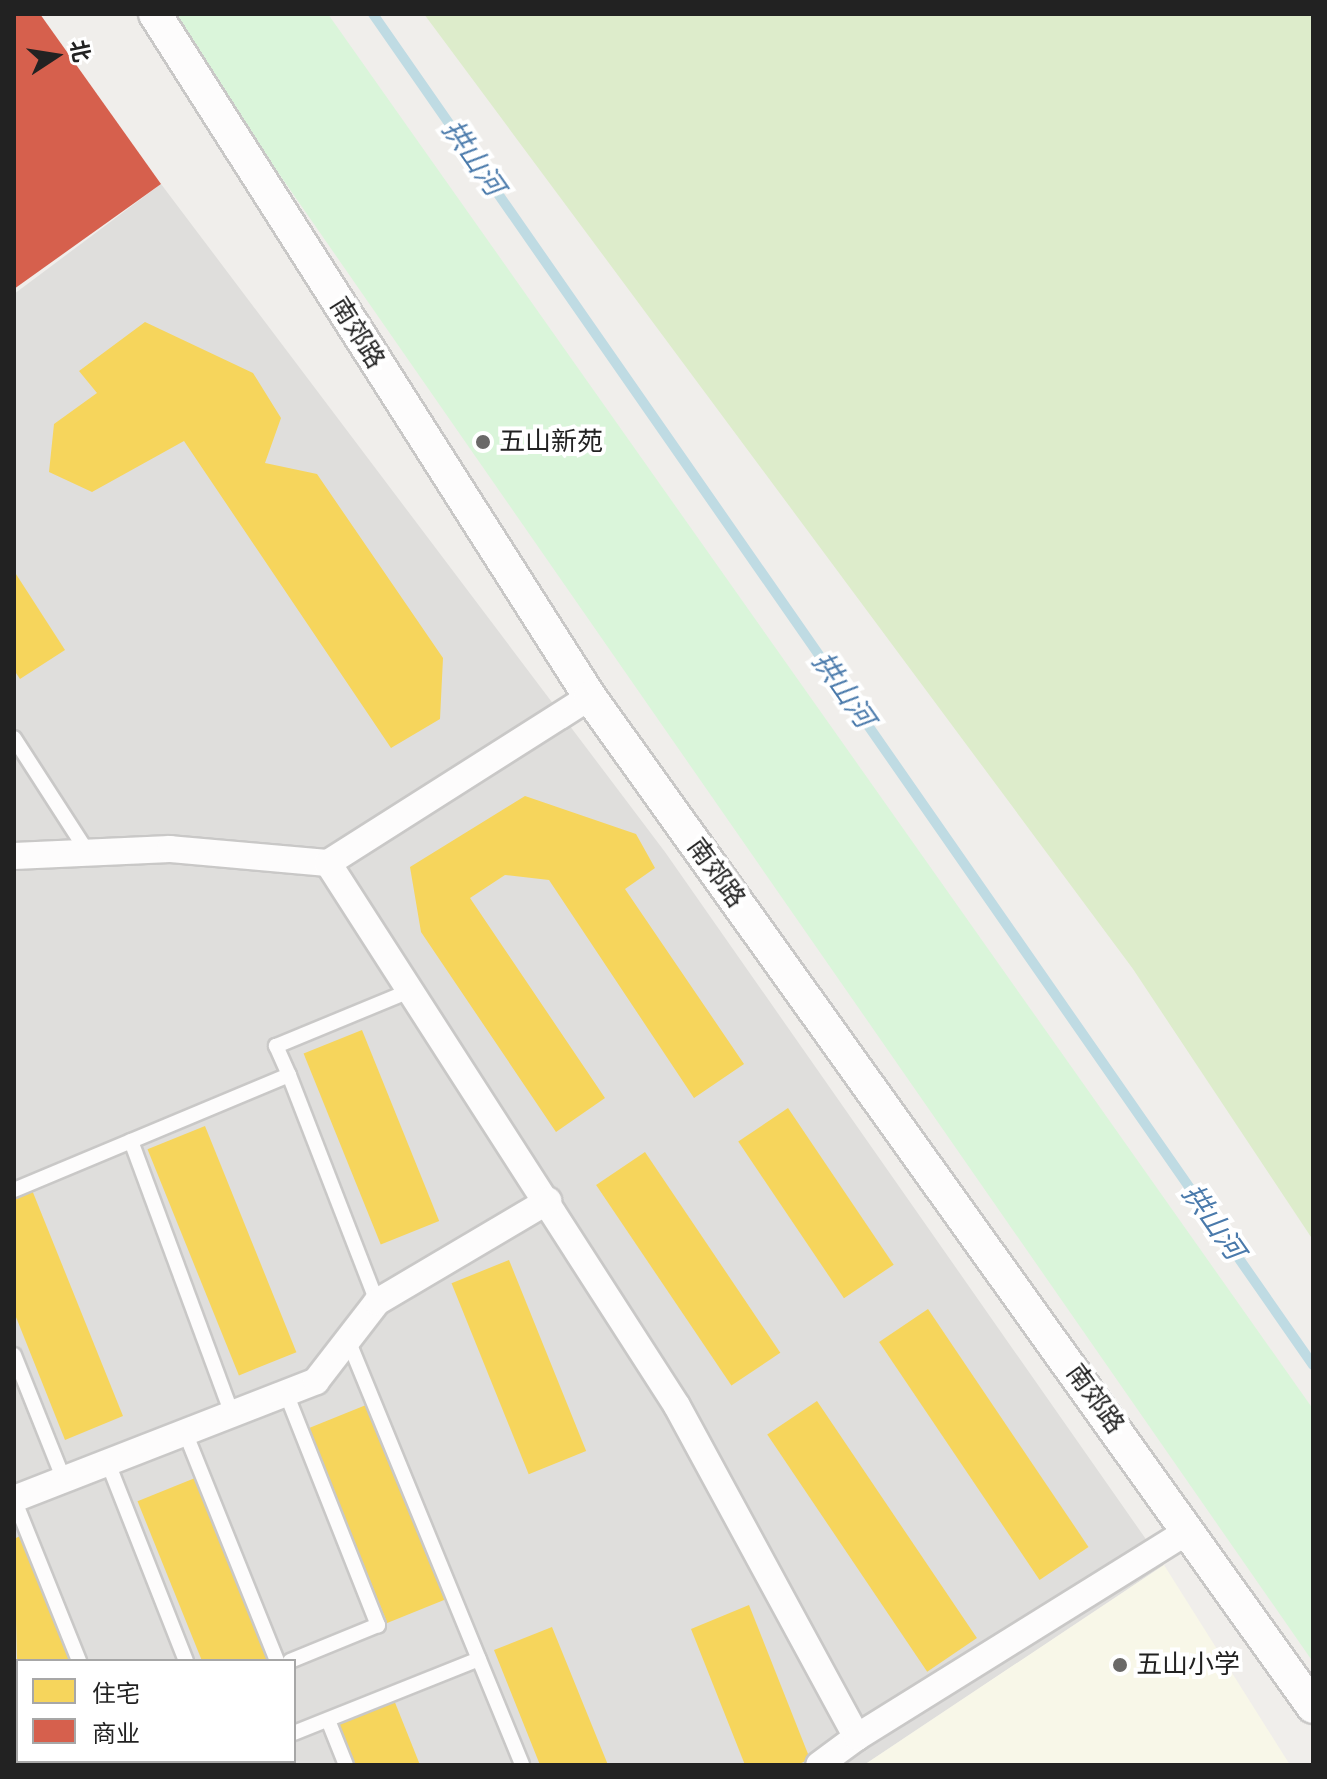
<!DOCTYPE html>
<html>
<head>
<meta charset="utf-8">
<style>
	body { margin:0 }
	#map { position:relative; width:1327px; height:1779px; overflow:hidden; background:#f0eeeb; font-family:"Varela Round","Noto Sans SC",sans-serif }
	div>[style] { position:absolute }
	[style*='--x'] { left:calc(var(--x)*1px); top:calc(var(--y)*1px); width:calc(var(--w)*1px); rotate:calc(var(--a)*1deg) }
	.residential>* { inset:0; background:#dfdedc }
	.education>* { inset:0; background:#f8f7e8 }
	.grass>* { inset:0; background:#ddeccb }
	.park>* { inset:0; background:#daf5da }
	.homes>* { inset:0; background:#f6d55c; transform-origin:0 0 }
	.shops>* { inset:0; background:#d6604d }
	.stream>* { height:10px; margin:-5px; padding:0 5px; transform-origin:5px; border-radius:5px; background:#bfdbe3 }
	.roads { filter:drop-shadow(2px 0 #c9c8c7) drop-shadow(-2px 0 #c9c8c7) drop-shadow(0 2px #c9c8c7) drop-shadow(0 -2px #c9c8c7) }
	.service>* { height:14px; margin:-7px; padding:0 7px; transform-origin:7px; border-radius:7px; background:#fdfcfc }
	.minor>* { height:26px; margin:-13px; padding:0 13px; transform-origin:13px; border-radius:13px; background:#fdfcfc }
	.tertiary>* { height:32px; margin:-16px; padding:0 16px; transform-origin:16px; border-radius:16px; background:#fdfcfc }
	.dots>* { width:22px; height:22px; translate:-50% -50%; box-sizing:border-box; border:4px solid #fff; border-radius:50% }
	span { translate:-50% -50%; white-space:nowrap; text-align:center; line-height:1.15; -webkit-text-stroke:8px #fff; paint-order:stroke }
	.street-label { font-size:26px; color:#222 }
	.poi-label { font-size:26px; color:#222 }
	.left { translate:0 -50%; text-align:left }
	.water-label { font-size:28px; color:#4a7aab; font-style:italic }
	.frame { position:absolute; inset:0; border:16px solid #222; pointer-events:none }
	.legend { position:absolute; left:16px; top:1659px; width:280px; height:104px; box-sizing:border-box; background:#fff; border:2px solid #a7a7a7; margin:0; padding:10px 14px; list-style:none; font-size:24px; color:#222 }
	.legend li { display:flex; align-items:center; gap:16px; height:40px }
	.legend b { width:40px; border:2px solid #a7a7a7 }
	.north { position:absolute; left:16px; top:16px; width:80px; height:80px; -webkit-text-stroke:6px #fff; paint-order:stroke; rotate:78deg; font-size:22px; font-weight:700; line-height:32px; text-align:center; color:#222 }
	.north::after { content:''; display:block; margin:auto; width:28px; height:36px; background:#222; clip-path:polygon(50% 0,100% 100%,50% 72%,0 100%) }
</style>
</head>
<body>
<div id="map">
	<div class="residential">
		<i style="clip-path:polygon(evenodd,161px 184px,665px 852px,1164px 1565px,864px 1765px,14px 1765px,14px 294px,161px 184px,18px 1661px,294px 1661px,294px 1761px,18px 1761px,18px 1661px)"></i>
	</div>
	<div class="education">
		<i style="clip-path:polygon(1164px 1565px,1290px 1765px,864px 1765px)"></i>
	</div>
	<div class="grass">
		<i style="clip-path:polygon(424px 14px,1313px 14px,1313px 1240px,1133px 969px)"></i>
	</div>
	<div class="park">
		<i style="clip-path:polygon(168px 14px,328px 14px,1313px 1409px,1313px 1662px)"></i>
	</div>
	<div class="homes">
		<i style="clip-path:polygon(145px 322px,253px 373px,281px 418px,265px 463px,317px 474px,443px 658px,440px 719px,391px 748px,184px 441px,92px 492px,49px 472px,54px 424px,97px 393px,79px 371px)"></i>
		<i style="clip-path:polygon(14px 571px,65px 650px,20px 679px,14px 670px)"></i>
		<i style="clip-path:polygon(525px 796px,636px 834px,655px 868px,625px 889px,744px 1064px,694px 1098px,549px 880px,505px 875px,470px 898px,605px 1098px,556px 1132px,421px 932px,410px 867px)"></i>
		<i style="left:362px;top:1030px;width:206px;height:63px;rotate:68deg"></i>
		<i style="left:788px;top:1108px;width:189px;height:60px;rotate:56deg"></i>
		<i style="left:205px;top:1126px;width:244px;height:62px;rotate:68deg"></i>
		<i style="left:645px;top:1152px;width:242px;height:59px;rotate:56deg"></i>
		<i style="clip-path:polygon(32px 1190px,123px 1416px,65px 1440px,14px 1312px,14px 1197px)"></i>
		<i style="left:509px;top:1260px;width:206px;height:62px;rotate:68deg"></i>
		<i style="left:928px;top:1309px;width:287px;height:59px;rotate:56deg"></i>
		<i style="left:817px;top:1401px;width:286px;height:60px;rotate:56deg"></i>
		<i style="left:366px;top:1405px;width:210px;height:62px;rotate:68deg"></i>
		<i style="left:195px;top:1478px;width:197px;height:62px;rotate:68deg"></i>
		<i style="clip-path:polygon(20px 1536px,70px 1661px,18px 1661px,18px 1698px,14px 1539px)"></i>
		<i style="clip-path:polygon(749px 1605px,810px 1759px,797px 1765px,745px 1765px,691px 1629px)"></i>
		<i style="clip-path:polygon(552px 1627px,608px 1765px,540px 1765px,494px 1650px)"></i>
		<i style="clip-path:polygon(394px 1700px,420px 1765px,352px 1765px,336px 1723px)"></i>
	</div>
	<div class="shops">
		<i style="clip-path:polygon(14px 14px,40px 14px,161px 184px,14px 289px)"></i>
	</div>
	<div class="stream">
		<i style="--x:373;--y:14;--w:1646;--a:55.17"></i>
	</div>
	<div class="roads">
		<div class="service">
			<i style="--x:14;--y:738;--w:137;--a:57.2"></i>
			<i style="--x:289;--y:1075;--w:243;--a:68.8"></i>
			<i style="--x:131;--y:1141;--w:291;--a:69.7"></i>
			<i style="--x:14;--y:1190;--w:298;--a:-22.7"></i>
			<i style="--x:289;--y:1075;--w:32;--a:-114"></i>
			<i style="--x:276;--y:1046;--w:147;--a:-22.4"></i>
			<i style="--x:348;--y:1340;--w:459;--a:67.7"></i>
			<i style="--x:14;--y:1355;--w:135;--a:68.2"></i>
			<i style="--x:286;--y:1393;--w:250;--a:68.4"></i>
			<i style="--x:378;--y:1625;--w:95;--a:157.8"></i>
			<i style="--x:185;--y:1432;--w:247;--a:68.1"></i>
			<i style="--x:108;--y:1463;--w:213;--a:68.5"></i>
			<i style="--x:14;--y:1499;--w:175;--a:68.1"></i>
			<i style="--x:14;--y:1711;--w:11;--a:68"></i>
			<i style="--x:328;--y:1720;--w:48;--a:68.2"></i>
			<i style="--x:294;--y:1733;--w:199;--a:-21.8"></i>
			<i style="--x:14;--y:1764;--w:8;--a:-23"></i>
			<i style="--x:215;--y:1765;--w:11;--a:-22"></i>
		</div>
		<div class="minor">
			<i style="--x:14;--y:856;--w:156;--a:-2.6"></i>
			<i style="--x:170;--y:849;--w:159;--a:5.1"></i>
			<i style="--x:328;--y:863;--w:310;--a:-32.4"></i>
			<i style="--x:328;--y:863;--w:645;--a:57.27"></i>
			<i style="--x:677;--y:1406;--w:377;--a:61.5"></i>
			<i style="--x:857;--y:1737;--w:47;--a:143.6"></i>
			<i style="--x:14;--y:1499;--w:324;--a:-21.3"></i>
			<i style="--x:316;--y:1381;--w:100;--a:-52.3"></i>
			<i style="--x:377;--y:1302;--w:199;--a:-30.6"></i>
			<i style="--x:857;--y:1737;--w:391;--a:-31.9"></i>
		</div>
		<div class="tertiary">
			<i style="--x:155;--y:14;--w:810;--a:57.51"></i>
			<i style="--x:590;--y:697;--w:1242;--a:54.4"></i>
		</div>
	</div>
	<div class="dots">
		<i style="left:483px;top:442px;background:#6a6968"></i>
		<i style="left:1120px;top:1665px;background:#6a6968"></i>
	</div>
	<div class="street-label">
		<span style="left:357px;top:333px;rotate:58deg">南郊路</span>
		<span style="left:716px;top:873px;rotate:54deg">南郊路</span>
		<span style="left:1095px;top:1399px;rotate:54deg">南郊路</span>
	</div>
	<div class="poi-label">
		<span class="left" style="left:499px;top:442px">五山新苑</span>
		<span class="left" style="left:1136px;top:1665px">五山小学</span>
	</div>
	<div class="water-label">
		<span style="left:473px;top:158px;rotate:55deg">拱山河</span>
		<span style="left:843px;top:690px;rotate:55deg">拱山河</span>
		<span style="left:1213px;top:1222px;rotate:55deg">拱山河</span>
	</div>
	<div class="frame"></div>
	<ul class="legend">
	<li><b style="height:22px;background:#f6d55c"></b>住宅</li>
	<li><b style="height:22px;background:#d6604d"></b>商业</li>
	</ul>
	<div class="north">北</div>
</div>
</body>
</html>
